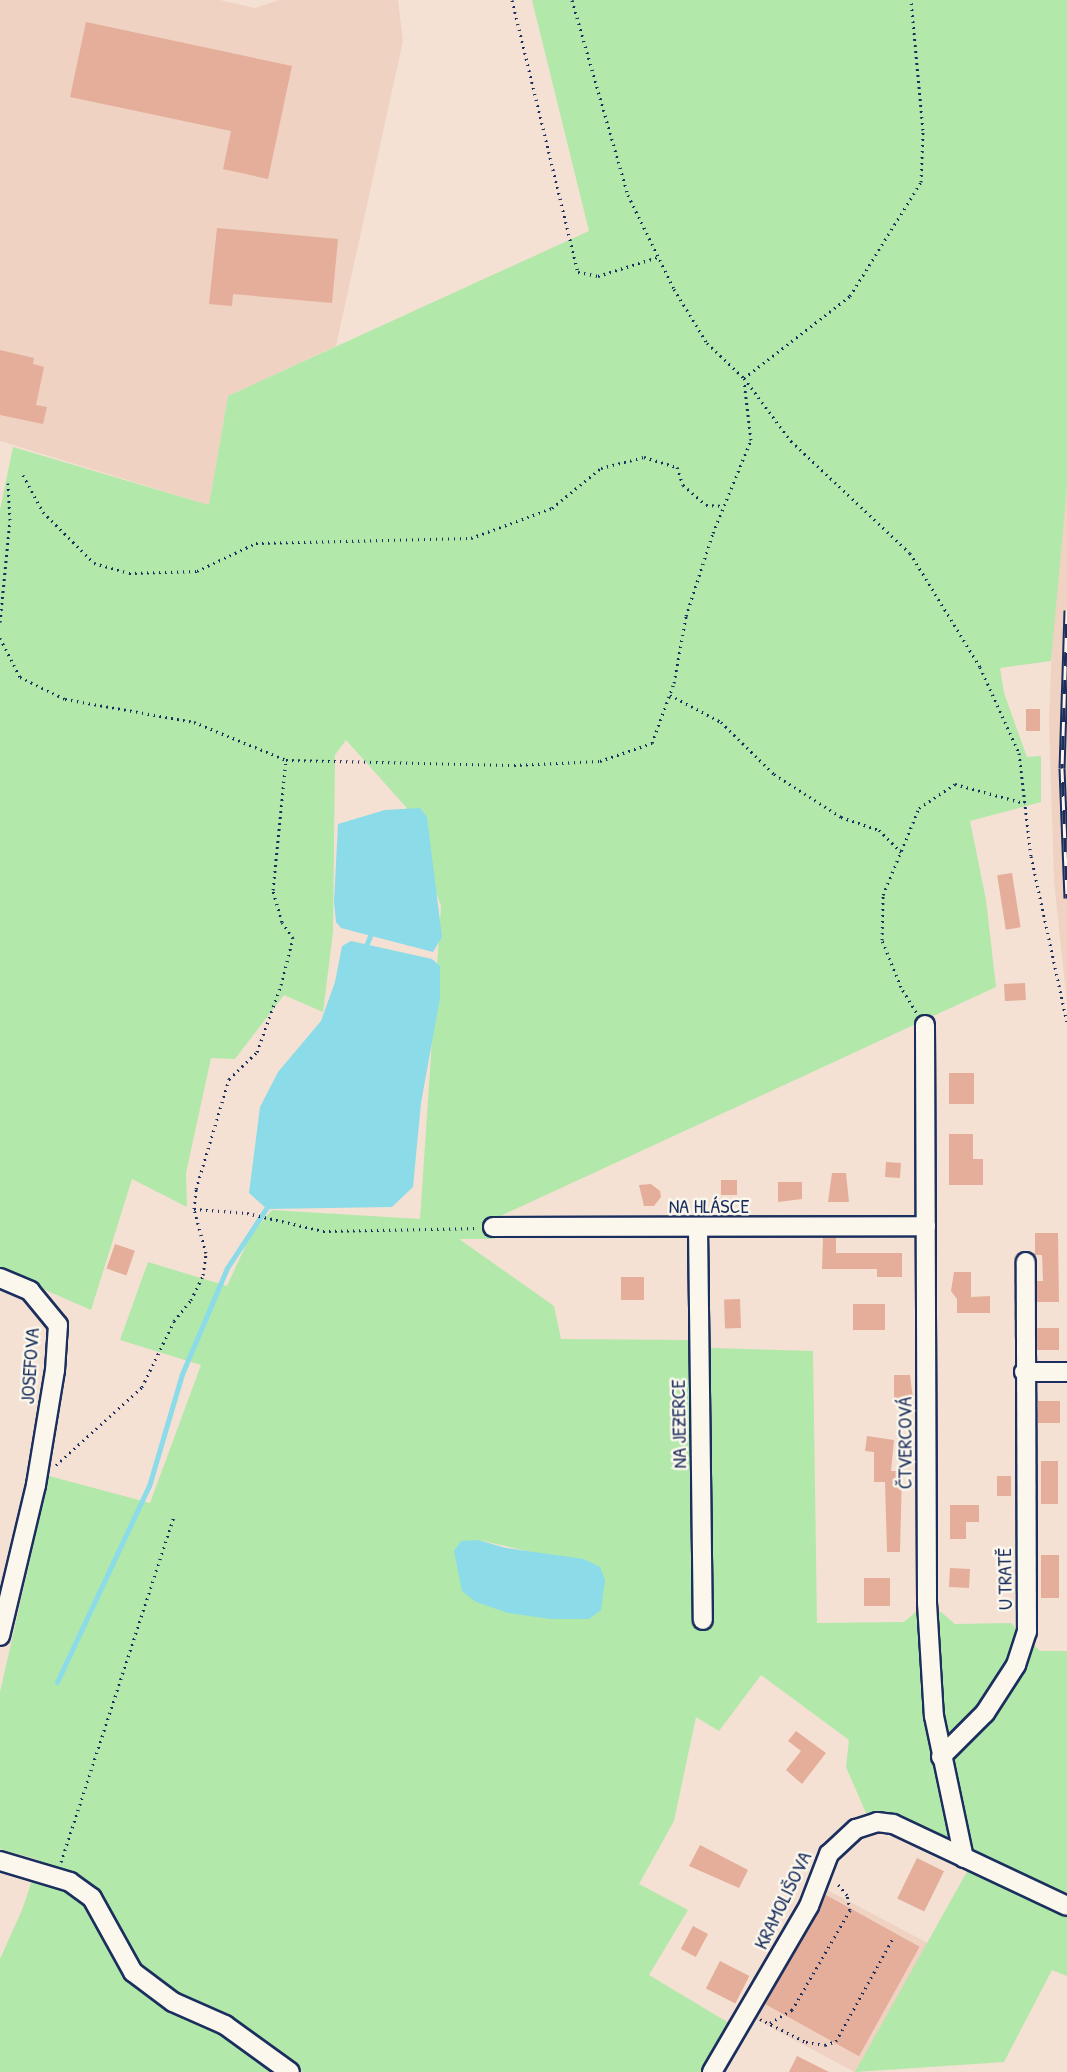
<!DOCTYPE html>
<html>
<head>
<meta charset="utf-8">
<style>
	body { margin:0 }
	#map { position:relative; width:1067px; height:2072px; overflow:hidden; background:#f4e1d3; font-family:"Patrick Hand",sans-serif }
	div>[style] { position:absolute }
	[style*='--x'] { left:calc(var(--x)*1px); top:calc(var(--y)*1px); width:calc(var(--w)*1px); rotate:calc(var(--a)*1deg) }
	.built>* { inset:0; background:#efd2c2; transform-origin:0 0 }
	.green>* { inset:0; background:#b2e8aa }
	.water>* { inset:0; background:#8cdbe9 }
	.stream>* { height:5px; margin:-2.5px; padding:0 2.5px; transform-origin:2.5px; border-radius:2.5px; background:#8cdbe9 }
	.building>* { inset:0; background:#e4ae9a; transform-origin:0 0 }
	.path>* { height:3px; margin-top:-1.5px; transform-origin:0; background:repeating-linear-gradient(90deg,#1b2f5e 0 1.5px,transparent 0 6px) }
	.roads { filter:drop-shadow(2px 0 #1b2f5e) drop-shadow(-2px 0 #1b2f5e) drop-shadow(0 2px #1b2f5e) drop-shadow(0 -2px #1b2f5e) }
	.minor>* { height:18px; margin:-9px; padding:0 9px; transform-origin:9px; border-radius:9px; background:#fbf7ec }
	.rail>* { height:7px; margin-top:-3.5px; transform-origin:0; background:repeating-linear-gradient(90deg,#fbf7ec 0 14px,#1b2f5e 0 28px); box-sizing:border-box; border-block:2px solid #1b2f5e }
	span { translate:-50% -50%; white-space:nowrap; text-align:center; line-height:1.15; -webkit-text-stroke:5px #fbf7ec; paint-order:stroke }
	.street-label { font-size:20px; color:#1b2f5e }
</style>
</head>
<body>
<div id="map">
	<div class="built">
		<i style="clip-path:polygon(0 0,220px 0,255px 8px,279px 0,398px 0,403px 41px,336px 346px,228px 396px,209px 505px,0 441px)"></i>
		<i style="clip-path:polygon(1067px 486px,1067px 1004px,1054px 881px,1049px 719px,1053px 617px)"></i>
		<i style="left:822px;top:1887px;width:120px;height:148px;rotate:28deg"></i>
	</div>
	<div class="green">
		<i style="clip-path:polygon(evenodd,532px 0,1067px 0,1067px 486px,1051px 661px,1000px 668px,1004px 693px,1027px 757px,1041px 756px,1041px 802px,970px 821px,986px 900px,996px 987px,494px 1219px,495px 1239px,459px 1239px,554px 1306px,561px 1339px,690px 1340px,712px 1348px,813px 1351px,817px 1623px,904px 1622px,917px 1611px,941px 1612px,955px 1624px,1011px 1623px,1040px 1651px,1067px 1651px,1067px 1899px,890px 1813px,866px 1813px,846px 1767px,849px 1740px,761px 1675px,719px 1731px,696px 1717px,674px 1821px,639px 1884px,688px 1910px,649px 1975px,729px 2023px,701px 2072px,303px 2072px,231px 2019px,177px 1994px,135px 1965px,126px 1940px,122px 1977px,254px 2054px,276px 2072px,0 2072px,0 1959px,22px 1910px,39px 1860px,0 1849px,0 1692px,49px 1476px,150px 1503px,201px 1365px,120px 1340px,148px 1262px,227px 1286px,251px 1234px,272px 1210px,420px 1219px,441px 906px,406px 807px,346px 740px,335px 755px,333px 932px,323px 1012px,284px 995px,235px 1059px,211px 1058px,186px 1173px,187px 1207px,132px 1179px,91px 1310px,0 1270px,0 510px,13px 447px,209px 505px,228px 396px,589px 231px,532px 0,478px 1540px,541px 1554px,551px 1619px,478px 1540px)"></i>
		<i style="clip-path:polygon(969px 1868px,1067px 1914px,1067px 1976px,1052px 1970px,1004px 2062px,855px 2072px)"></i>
	</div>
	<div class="water">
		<i style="clip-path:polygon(420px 808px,427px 817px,442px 937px,433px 952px,341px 928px,336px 922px,334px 902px,338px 824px,385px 810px)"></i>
		<i style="clip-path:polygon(351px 941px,432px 959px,440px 966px,440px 998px,421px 1103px,413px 1187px,392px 1207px,267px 1209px,249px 1193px,260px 1107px,278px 1072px,321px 1021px,335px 982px,342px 946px)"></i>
		<i style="clip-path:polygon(478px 1540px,506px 1548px,584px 1559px,600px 1567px,605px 1580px,601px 1610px,589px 1619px,551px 1619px,508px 1613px,476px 1602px,462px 1591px,454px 1551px,461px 1541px)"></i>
	</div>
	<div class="stream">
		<i style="--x:365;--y:948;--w:13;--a:-67"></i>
		<i style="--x:57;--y:1682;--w:217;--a:-64.9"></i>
		<i style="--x:149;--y:1486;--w:117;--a:-73.6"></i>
		<i style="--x:182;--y:1374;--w:115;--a:-67"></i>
		<i style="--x:227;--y:1268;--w:77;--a:-56.7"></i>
	</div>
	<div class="building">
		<i style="clip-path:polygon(86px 22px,292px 66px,268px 179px,223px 169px,231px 131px,70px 97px)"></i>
		<i style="clip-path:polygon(217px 228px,338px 239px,332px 303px,233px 294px,232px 306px,209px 304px)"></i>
		<i style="clip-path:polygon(0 350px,34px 358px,33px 364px,44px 367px,36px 405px,47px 407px,43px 424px,0 415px)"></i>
		<i style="left:1026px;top:709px;width:14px;height:22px"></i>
		<i style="left:1012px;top:873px;width:55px;height:15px;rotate:81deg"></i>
		<i style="left:1025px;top:983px;width:17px;height:21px;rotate:87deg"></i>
		<i style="left:949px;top:1073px;width:25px;height:31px"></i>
		<i style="clip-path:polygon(949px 1134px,973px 1134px,973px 1159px,983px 1159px,983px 1185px,949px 1185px)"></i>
		<i style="left:886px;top:1162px;width:15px;height:15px;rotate:4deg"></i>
		<i style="clip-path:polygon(832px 1173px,846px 1173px,849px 1202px,828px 1202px)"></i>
		<i style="left:721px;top:1180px;width:16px;height:15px"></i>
		<i style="clip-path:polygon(778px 1182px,802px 1182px,802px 1199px,778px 1202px)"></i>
		<i style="clip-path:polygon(651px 1184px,660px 1191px,661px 1197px,654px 1206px,644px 1206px,639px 1185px)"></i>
		<i style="clip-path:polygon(1035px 1233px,1058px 1233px,1059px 1302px,1037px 1302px,1037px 1281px,1043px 1281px,1042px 1255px,1035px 1255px)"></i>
		<i style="clip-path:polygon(823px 1237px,836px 1237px,836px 1253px,902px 1253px,902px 1277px,877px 1277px,877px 1269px,822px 1269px)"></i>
		<i style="left:115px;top:1244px;width:21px;height:26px;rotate:19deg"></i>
		<i style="clip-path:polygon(954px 1272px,971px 1272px,971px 1297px,990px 1296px,990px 1313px,957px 1313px,957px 1299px,951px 1291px)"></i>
		<i style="left:621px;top:1277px;width:23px;height:23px"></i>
		<i style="left:740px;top:1299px;width:29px;height:16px;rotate:88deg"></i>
		<i style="left:853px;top:1304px;width:32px;height:26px"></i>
		<i style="left:1059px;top:1328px;width:22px;height:22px;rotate:90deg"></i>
		<i style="clip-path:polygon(894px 1375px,910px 1375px,913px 1399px,894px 1399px)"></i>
		<i style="left:1060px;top:1401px;width:22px;height:22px;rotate:90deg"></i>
		<i style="clip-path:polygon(867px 1436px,894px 1440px,891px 1471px,902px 1471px,900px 1552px,887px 1552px,885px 1482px,874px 1482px,874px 1452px,865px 1451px)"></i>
		<i style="left:1041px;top:1461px;width:17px;height:43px"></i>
		<i style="left:1011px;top:1476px;width:20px;height:14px;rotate:90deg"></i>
		<i style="clip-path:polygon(950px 1505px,979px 1505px,979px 1522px,966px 1522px,966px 1539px,950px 1539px)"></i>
		<i style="left:1041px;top:1555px;width:18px;height:43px"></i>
		<i style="left:950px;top:1568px;width:20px;height:19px;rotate:3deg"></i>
		<i style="left:864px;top:1578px;width:26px;height:28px"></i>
		<i style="clip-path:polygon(796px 1731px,826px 1753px,802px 1784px,786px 1770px,801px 1751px,788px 1741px)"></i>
		<i style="clip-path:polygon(700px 1845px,748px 1870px,739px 1888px,689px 1866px)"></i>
		<i style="left:917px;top:1858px;width:30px;height:45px;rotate:26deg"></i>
		<i style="left:826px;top:1895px;width:107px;height:125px;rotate:29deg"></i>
		<i style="left:693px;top:1926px;width:17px;height:26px;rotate:28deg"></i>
		<i style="left:720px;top:1961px;width:33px;height:31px;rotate:27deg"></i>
		<i style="clip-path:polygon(797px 2056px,829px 2072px,789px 2072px)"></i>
	</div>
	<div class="path">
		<i style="--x:512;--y:0;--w:280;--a:76.4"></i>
		<i style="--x:578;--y:272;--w:20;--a:11"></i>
		<i style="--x:598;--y:276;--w:63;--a:-17.6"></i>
		<i style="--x:572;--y:0;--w:203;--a:74"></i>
		<i style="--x:628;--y:195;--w:105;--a:63.9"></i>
		<i style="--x:674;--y:289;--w:63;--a:58.6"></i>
		<i style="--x:707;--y:343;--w:51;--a:43.4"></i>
		<i style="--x:744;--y:378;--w:79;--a:53.3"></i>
		<i style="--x:791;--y:441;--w:163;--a:43.3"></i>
		<i style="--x:910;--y:553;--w:134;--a:58.4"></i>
		<i style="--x:980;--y:667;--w:94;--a:65.6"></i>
		<i style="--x:1019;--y:753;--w:104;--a:83.4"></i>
		<i style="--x:1031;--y:856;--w:170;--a:77.8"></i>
		<i style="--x:744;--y:378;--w:134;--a:-37.7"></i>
		<i style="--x:850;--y:296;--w:134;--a:-58.1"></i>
		<i style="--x:921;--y:182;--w:52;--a:-87.8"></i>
		<i style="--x:923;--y:130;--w:131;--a:-95.3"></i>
		<i style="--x:23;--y:475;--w:42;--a:61.6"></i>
		<i style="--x:43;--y:512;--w:72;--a:45"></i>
		<i style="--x:94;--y:563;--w:36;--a:16"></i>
		<i style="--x:129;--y:573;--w:68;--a:-1.7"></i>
		<i style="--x:197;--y:571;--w:65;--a:-25.4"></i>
		<i style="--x:256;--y:543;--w:215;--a:-1.3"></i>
		<i style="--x:471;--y:538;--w:86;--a:-20.3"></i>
		<i style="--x:552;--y:508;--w:63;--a:-39.2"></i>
		<i style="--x:601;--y:468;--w:44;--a:-14.3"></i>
		<i style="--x:644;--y:457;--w:34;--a:17"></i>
		<i style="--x:677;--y:467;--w:19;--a:72"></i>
		<i style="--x:683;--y:485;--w:30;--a:41"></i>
		<i style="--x:706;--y:505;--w:18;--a:3"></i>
		<i style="--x:0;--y:622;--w:102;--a:-84.4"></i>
		<i style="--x:10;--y:520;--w:37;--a:-93"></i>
		<i style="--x:0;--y:638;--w:44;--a:62.9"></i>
		<i style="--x:20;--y:677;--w:50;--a:26.1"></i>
		<i style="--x:65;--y:699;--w:131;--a:10.1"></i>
		<i style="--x:194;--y:722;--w:100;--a:22.4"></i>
		<i style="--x:286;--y:760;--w:228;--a:1.3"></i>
		<i style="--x:514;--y:765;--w:86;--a:-2.7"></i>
		<i style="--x:600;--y:761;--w:55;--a:-19.1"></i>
		<i style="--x:652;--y:743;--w:64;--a:-69.9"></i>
		<i style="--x:674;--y:683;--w:68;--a:-79.8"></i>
		<i style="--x:686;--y:616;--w:87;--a:-72"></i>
		<i style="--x:713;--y:533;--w:100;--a:-67.8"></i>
		<i style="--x:751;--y:440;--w:59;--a:-96.8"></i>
		<i style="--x:670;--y:695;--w:58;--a:27.9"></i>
		<i style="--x:721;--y:722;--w:74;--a:44.5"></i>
		<i style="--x:774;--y:774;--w:80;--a:32.7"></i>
		<i style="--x:841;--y:817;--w:40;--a:18.9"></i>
		<i style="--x:879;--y:830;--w:31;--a:45"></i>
		<i style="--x:916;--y:1012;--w:29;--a:-121"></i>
		<i style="--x:901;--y:987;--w:51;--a:-112"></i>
		<i style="--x:882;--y:940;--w:45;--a:-88.7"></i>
		<i style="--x:883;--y:895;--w:94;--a:-67.5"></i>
		<i style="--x:919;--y:808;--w:43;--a:-33.7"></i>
		<i style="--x:955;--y:784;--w:72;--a:15.4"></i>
		<i style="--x:194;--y:1209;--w:53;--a:4.3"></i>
		<i style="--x:247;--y:1213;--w:78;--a:13.3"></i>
		<i style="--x:323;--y:1231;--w:155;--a:-1.1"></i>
		<i style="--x:56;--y:1465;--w:116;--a:-42.2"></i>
		<i style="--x:142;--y:1387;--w:73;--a:-64.1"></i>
		<i style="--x:174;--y:1321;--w:27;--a:-51"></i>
		<i style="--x:191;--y:1300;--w:28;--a:-64"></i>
		<i style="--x:203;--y:1275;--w:22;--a:-82"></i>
		<i style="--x:206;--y:1253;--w:46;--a:-105.3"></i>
		<i style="--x:194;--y:1209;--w:20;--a:-84"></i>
		<i style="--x:196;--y:1189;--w:115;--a:-73.3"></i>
		<i style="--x:229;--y:1079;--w:39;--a:-44"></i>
		<i style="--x:257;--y:1052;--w:71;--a:-70.3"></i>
		<i style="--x:281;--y:985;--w:49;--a:-75.7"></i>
		<i style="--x:293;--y:938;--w:19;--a:-125"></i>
		<i style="--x:282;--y:922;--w:33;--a:-106"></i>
		<i style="--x:273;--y:890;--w:131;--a:-84.3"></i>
		<i style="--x:61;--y:1862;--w:363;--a:-71.9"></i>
		<i style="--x:760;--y:2019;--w:51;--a:26.6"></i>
		<i style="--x:806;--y:2042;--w:19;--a:9"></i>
		<i style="--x:825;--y:2045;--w:12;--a:-20"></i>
		<i style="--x:836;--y:2041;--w:118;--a:-61"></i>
		<i style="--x:770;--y:2023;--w:26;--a:-31"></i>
		<i style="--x:792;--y:2010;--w:116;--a:-59.9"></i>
		<i style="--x:850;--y:1910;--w:15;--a:-101"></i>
		<i style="--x:847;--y:1895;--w:16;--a:-130"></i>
	</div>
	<div class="roads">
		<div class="minor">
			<i style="--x:925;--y:1025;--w:578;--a:89.8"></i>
			<i style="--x:927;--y:1603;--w:113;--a:86.5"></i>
			<i style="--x:934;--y:1716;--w:145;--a:78.1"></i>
			<i style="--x:493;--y:1227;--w:433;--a:-0.1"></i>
			<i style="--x:698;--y:1227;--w:393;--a:89.3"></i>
			<i style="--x:0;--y:1278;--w:33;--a:23"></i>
			<i style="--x:30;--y:1291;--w:44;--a:50.5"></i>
			<i style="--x:58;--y:1325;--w:45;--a:93.8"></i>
			<i style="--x:55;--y:1370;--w:117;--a:99.4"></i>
			<i style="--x:36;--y:1485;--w:155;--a:103.4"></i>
			<i style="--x:1024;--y:1372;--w:43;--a:0"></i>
			<i style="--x:941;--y:1757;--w:62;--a:-45"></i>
			<i style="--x:985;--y:1713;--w:57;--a:-57.1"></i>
			<i style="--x:1016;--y:1665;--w:35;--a:-72"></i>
			<i style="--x:1027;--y:1632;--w:370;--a:-90.2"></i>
			<i style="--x:0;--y:1861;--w:73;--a:16.7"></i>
			<i style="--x:70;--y:1882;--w:27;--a:36"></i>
			<i style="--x:92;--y:1898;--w:85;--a:61"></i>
			<i style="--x:133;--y:1972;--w:50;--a:36.9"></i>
			<i style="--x:173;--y:2002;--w:57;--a:23.9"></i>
			<i style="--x:225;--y:2025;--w:80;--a:35.9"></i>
			<i style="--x:712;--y:2072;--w:192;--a:-59.7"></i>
			<i style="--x:809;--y:1906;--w:56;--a:-69"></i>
			<i style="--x:829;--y:1854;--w:37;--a:-43"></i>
			<i style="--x:856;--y:1829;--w:22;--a:-18"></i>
			<i style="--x:877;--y:1822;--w:16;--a:7"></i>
			<i style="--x:893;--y:1824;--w:192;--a:25.2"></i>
		</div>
	</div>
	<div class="rail">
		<i style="--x:1067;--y:610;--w:158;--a:91.8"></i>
		<i style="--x:1062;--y:768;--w:130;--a:87.8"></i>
	</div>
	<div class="street-label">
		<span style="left:709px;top:1205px">NA HLÁSCE</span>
		<span style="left:29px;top:1366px;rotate:-86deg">JOSEFOVA</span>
		<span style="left:678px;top:1424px;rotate:-91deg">NA JEZERCE</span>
		<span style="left:904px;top:1443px;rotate:-90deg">ČTVERCOVÁ</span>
		<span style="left:1004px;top:1579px;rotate:-91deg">U TRATĚ</span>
		<span style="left:782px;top:1900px;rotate:-64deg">KRAMOLIŠOVA</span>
	</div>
</div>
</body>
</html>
